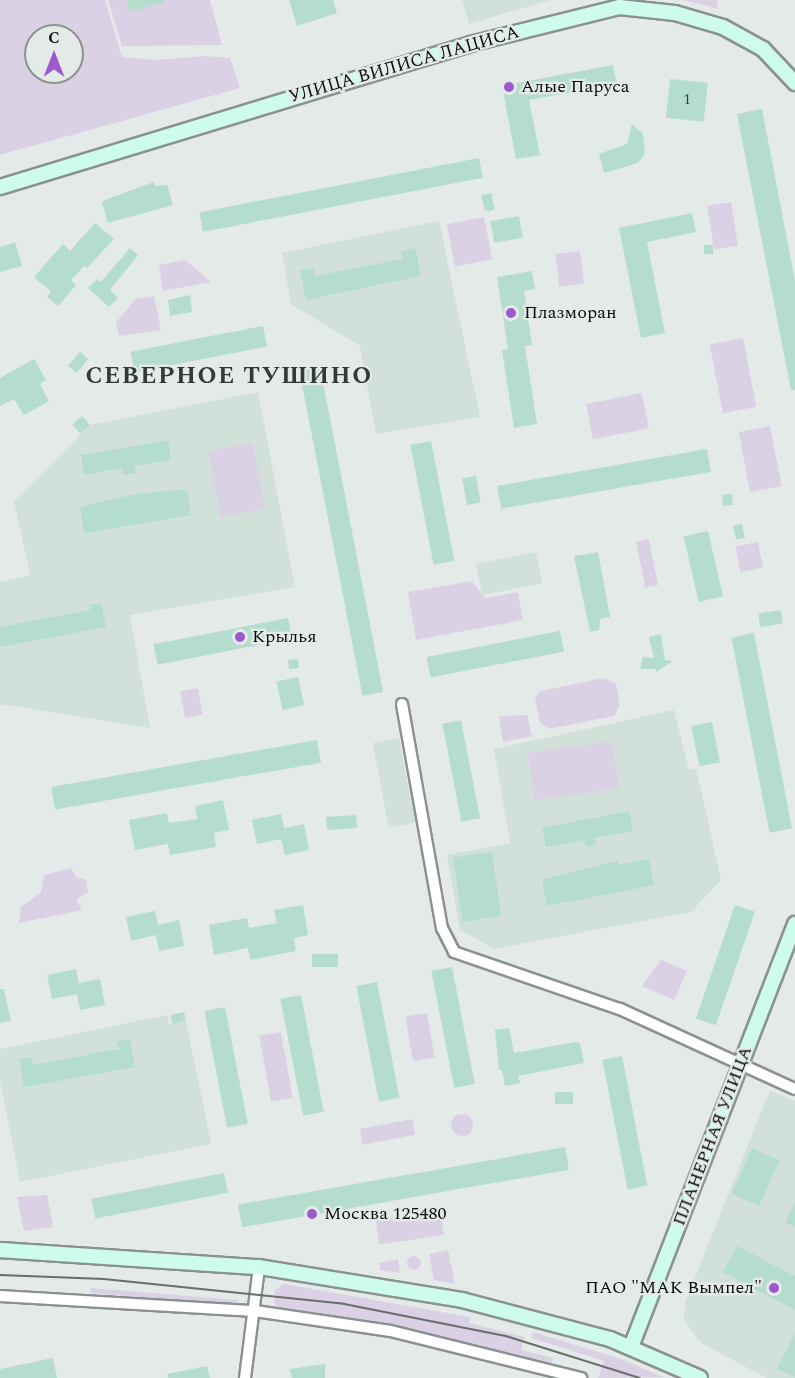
<!DOCTYPE html>
<html>
<head>
<meta charset="utf-8">
<style>
	body { margin:0 }
	#map { position:relative; width:795px; height:1378px; overflow:hidden; background:#e4eae8; font-family:Spectral,serif }
	div>[style] { position:absolute }
	[style*='--x'] { left:calc(var(--x)*1px); top:calc(var(--y)*1px); width:calc(var(--w)*1px); rotate:calc(var(--a)*1deg) }
	.built>* { inset:0; background:#d2e0da; transform-origin:0 0 }
	.green>* { inset:0; background:#dbd1e5; transform-origin:0 0 }
	.round { border-radius:50% }
	.building>* { inset:0; background:#b4ddce; transform-origin:0 0 }
	.roads { filter:drop-shadow(2px 0 #8b918f) drop-shadow(-2px 0 #8b918f) drop-shadow(0 2px #8b918f) drop-shadow(0 -2px #8b918f) }
	.minor>* { height:10px; margin:-5px; padding:0 5px; transform-origin:5px; border-radius:5px; background:#fff }
	.secondary>* { height:14px; margin:-7px; padding:0 7px; transform-origin:7px; border-radius:7px; background:#cdfcee }
	.tram>* { height:1.5px; margin:-0.75px; padding:0 0.75px; transform-origin:0.75px; border-radius:0.75px; background:#696d6c }
	.dots>* { width:16px; height:16px; translate:-50% -50%; box-sizing:border-box; border:3px solid #e4eae8; border-radius:50% }
	span { translate:-50% -50%; white-space:nowrap; text-align:center; line-height:1.15; -webkit-text-stroke:4.5px #e4eae8; paint-order:stroke }
	.number-label { font-size:15px; color:#34403c }
	.number-label span { -webkit-text-stroke-width:0 }
	.street-label { font-size:18px; color:#0a0c0b }
	.poi-label { font-size:18px; color:#0a0c0b }
	.left { translate:0 -50%; text-align:left }
	.right { translate:-100% -50%; text-align:right }
	.district-label { font-size:24px; color:#343837; font-weight:700; letter-spacing:1.5px }
	.north { position:absolute; left:24px; top:24px; width:60px; height:60px; box-sizing:border-box; background:#e4eae8; border:2px solid #8d9190; border-radius:50%; rotate:0deg; font-size:16px; font-weight:700; line-height:24px; text-align:center; color:#0a0c0b }
	.north::after { content:''; display:block; margin:auto; width:21px; height:27px; background:#9d59ce; clip-path:polygon(50% 0,100% 100%,50% 72%,0 100%) }
</style>
</head>
<body>
<div id="map">
	<div class="built">
		<i style="clip-path:polygon(462px 0,550px 0,469px 24px)"></i>
		<i style="clip-path:polygon(439px 221px,480px 417px,376px 434px,360px 346px,291px 304px,282px 253px)"></i>
		<i style="clip-path:polygon(258px 392px,295px 587px,130px 615px,150px 728px,0 704px,0 582px,30px 575px,14px 501px,90px 425px)"></i>
		<i style="left:536px;top:552px;width:32px;height:61px;rotate:79deg"></i>
		<i style="clip-path:polygon(674px 710px,689px 770px,696px 768px,721px 880px,691px 912px,494px 949px,460px 930px,447px 855px,510px 843px,494px 749px)"></i>
		<i style="left:399px;top:738px;width:86px;height:27px;rotate:79deg"></i>
		<i style="clip-path:polygon(167px 1015px,169px 1024px,186px 1021px,211px 1144px,20px 1182px,0 1082px,0 1049px)"></i>
		<i style="clip-path:polygon(770px 1090px,795px 1101px,795px 1378px,767px 1378px,757px 1373px,701px 1343px,684px 1320px,685px 1303px)"></i>
	</div>
	<div class="green">
		<i style="clip-path:polygon(evenodd,0 0,105px 0,122px 57px,155px 60px,206px 56px,230px 58px,240px 88px,0 155px,0 0,36px 36px,72px 36px,72px 72px,36px 72px,36px 36px)"></i>
		<i style="clip-path:polygon(108px 0,210px 0,222px 45px,122px 46px)"></i>
		<i style="clip-path:polygon(680px 0,717px 0,718px 9px,705px 5px)"></i>
		<i style="left:731px;top:202px;width:44px;height:24px;rotate:81deg"></i>
		<i style="left:484px;top:217px;width:43px;height:38px;rotate:79deg"></i>
		<i style="left:580px;top:251px;width:33px;height:25px;rotate:83deg"></i>
		<i style="clip-path:polygon(185px 260px,211px 282px,163px 291px,159px 265px)"></i>
		<i style="clip-path:polygon(154px 296px,161px 330px,119px 336px,116px 322px,136px 299px)"></i>
		<i style="left:743px;top:338px;width:70px;height:34px;rotate:79deg"></i>
		<i style="left:642px;top:393px;width:36px;height:57px;rotate:79deg"></i>
		<i style="left:770px;top:426px;width:61px;height:32px;rotate:79deg"></i>
		<i style="left:253px;top:443px;width:67px;height:45px;rotate:80deg"></i>
		<i style="left:649px;top:539px;width:47px;height:13px;rotate:79deg"></i>
		<i style="left:758px;top:542px;width:26px;height:23px;rotate:79deg"></i>
		<i style="clip-path:polygon(472px 581px,485px 598px,518px 592px,523px 620px,416px 640px,408px 592px)"></i>
		<i style="clip-path:polygon(604px 678px,616px 684px,620px 705px,614px 716px,549px 729px,540px 723px,535px 699px,540px 691px)"></i>
		<i style="left:198px;top:688px;width:27px;height:18px;rotate:80deg"></i>
		<i style="clip-path:polygon(527px 715px,532px 736px,503px 742px,499px 716px)"></i>
		<i style="left:612px;top:741px;width:48px;height:85px;rotate:82deg"></i>
		<i style="clip-path:polygon(71px 868px,77px 878px,86px 880px,88px 892px,76px 900px,82px 910px,19px 923px,21px 907px,41px 892px,44px 875px)"></i>
		<i style="clip-path:polygon(661px 960px,687px 971px,674px 1000px,642px 986px)"></i>
		<i style="left:427px;top:1013px;width:45px;height:22px;rotate:80deg"></i>
		<i style="left:281px;top:1032px;width:67px;height:22px;rotate:80deg"></i>
		<i class="round" style="left:451px;top:1114px;width:22px;height:22px"></i>
		<i style="left:412px;top:1119px;width:16px;height:53px;rotate:79deg"></i>
		<i style="clip-path:polygon(47px 1195px,53px 1227px,24px 1231px,17px 1197px)"></i>
		<i style="left:440px;top:1211px;width:24px;height:65px;rotate:81deg"></i>
		<i style="clip-path:polygon(448px 1250px,455px 1284px,434px 1280px,429px 1254px)"></i>
		<i class="round" style="left:407px;top:1256px;width:14px;height:14px"></i>
		<i style="clip-path:polygon(398px 1259px,400px 1273px,380px 1270px,379px 1263px)"></i>
		<i style="clip-path:polygon(284px 1284px,470px 1317px,469px 1323px,525px 1337px,521px 1350px,553px 1358px,551px 1363px,434px 1335px,281px 1311px,274px 1303px,275px 1290px)"></i>
		<i style="clip-path:polygon(91px 1288px,238px 1300px,238px 1306px,91px 1293px)"></i>
		<i style="clip-path:polygon(533px 1332px,621px 1359px,663px 1377px,598px 1378px,604px 1361px,531px 1338px)"></i>
	</div>
	<div class="building">
		<i style="clip-path:polygon(127px 0,164px 0,164px 2px,130px 12px)"></i>
		<i style="clip-path:polygon(289px 0,333px 0,337px 13px,297px 26px)"></i>
		<i style="clip-path:polygon(613px 65px,617px 84px,529px 100px,540px 155px,516px 159px,502px 86px)"></i>
		<i style="left:670px;top:79px;width:38px;height:39px;rotate:6deg"></i>
		<i style="clip-path:polygon(762px 109px,795px 281px,795px 390px,791px 390px,737px 114px)"></i>
		<i style="clip-path:polygon(632px 124px,643px 134px,645px 154px,638px 163px,604px 173px,599px 154px,627px 144px)"></i>
		<i style="left:479px;top:158px;width:20px;height:285px;rotate:79deg"></i>
		<i style="clip-path:polygon(154px 182px,155px 186px,167px 185px,173px 205px,108px 223px,102px 203px,105px 200px)"></i>
		<i style="left:491px;top:193px;width:17px;height:10px;rotate:77deg"></i>
		<i style="clip-path:polygon(692px 213px,696px 232px,647px 242px,665px 333px,641px 338px,619px 228px)"></i>
		<i style="left:519px;top:216px;width:22px;height:29px;rotate:80deg"></i>
		<i style="clip-path:polygon(95px 223px,114px 239px,87px 268px,84px 266px,71px 280px,76px 285px,58px 306px,47px 297px,51px 292px,34px 277px,63px 244px,70px 251px)"></i>
		<i style="clip-path:polygon(15px 242px,22px 266px,0 272px,0 247px)"></i>
		<i style="left:704px;top:245px;width:9px;height:9px"></i>
		<i style="clip-path:polygon(130px 248px,138px 255px,110px 290px,118px 298px,109px 307px,88px 288px,97px 279px,101px 282px)"></i>
		<i style="clip-path:polygon(415px 248px,421px 276px,306px 300px,300px 271px,314px 268px,315px 276px,403px 259px,401px 251px)"></i>
		<i style="clip-path:polygon(532px 271px,535px 289px,524px 291px,532px 345px,525px 346px,537px 424px,514px 428px,502px 350px,508px 349px,497px 277px)"></i>
		<i style="clip-path:polygon(190px 295px,192px 312px,170px 316px,168px 300px)"></i>
		<i style="left:263px;top:326px;width:21px;height:135px;rotate:79deg"></i>
		<i style="left:80px;top:352px;width:11px;height:18px;rotate:41deg"></i>
		<i style="clip-path:polygon(34px 359px,46px 380px,40px 384px,49px 401px,24px 415px,14px 399px,0 406px,0 378px)"></i>
		<i style="left:320px;top:367px;width:331px;height:21px;rotate:79deg"></i>
		<i style="left:82px;top:416px;width:12px;height:13px;rotate:48deg"></i>
		<i style="clip-path:polygon(168px 440px,171px 460px,134px 466px,135px 473px,123px 475px,122px 468px,84px 475px,81px 455px)"></i>
		<i style="left:431px;top:441px;width:122px;height:21px;rotate:79deg"></i>
		<i style="left:707px;top:449px;width:23px;height:213px;rotate:80deg"></i>
		<i style="left:476px;top:476px;width:27px;height:14px;rotate:80deg"></i>
		<i style="clip-path:polygon(187px 489px,191px 515px,84px 533px,80px 507px,136px 494px)"></i>
		<i style="left:732px;top:494px;width:11px;height:10px;rotate:85deg"></i>
		<i style="left:742px;top:524px;width:14px;height:9px;rotate:78deg"></i>
		<i style="left:708px;top:531px;width:67px;height:25px;rotate:77deg"></i>
		<i style="clip-path:polygon(598px 552px,610px 617px,600px 619px,599px 630px,590px 632px,574px 556px)"></i>
		<i style="clip-path:polygon(101px 603px,106px 627px,0 647px,0 627px,90px 610px,89px 605px)"></i>
		<i style="left:781px;top:610px;width:14px;height:23px;rotate:82deg"></i>
		<i style="left:288px;top:618px;width:21px;height:137px;rotate:79deg"></i>
		<i style="left:560px;top:631px;width:21px;height:136px;rotate:79deg"></i>
		<i style="left:754px;top:633px;width:199px;height:23px;rotate:79deg"></i>
		<i style="clip-path:polygon(661px 634px,665px 660px,673px 661px,656px 672px,656px 669px,640px 669px,643px 657px,654px 658px,649px 637px)"></i>
		<i style="left:298px;top:659px;width:9px;height:10px;rotate:84deg"></i>
		<i style="left:298px;top:677px;width:29px;height:22px;rotate:78deg"></i>
		<i style="left:461px;top:720px;width:100px;height:19px;rotate:79deg"></i>
		<i style="left:712px;top:722px;width:41px;height:21px;rotate:79deg"></i>
		<i style="left:317px;top:740px;width:23px;height:270px;rotate:80deg"></i>
		<i style="clip-path:polygon(223px 800px,229px 830px,214px 833px,216px 847px,170px 855px,168px 844px,135px 850px,129px 820px,167px 813px,169px 823px,197px 819px,195px 806px)"></i>
		<i style="clip-path:polygon(629px 811px,633px 831px,595px 838px,596px 844px,587px 847px,583px 840px,546px 847px,542px 828px)"></i>
		<i style="clip-path:polygon(281px 814px,284px 828px,304px 824px,309px 850px,285px 855px,281px 839px,257px 844px,252px 820px)"></i>
		<i style="left:356px;top:815px;width:13px;height:30px;rotate:86deg"></i>
		<i style="left:492px;top:852px;width:65px;height:39px;rotate:82deg"></i>
		<i style="clip-path:polygon(649px 859px,654px 885px,547px 906px,542px 880px,618px 861px,618px 865px)"></i>
		<i style="clip-path:polygon(303px 905px,308px 935px,294px 938px,296px 951px,250px 960px,248px 948px,214px 955px,209px 925px,247px 918px,249px 928px,277px 923px,274px 910px)"></i>
		<i style="left:735px;top:905px;width:21px;height:120px;rotate:19deg"></i>
		<i style="clip-path:polygon(155px 911px,158px 925px,179px 920px,184px 946px,159px 951px,156px 935px,131px 941px,126px 917px)"></i>
		<i style="left:312px;top:954px;width:26px;height:13px"></i>
		<i style="left:452px;top:967px;width:119px;height:21px;rotate:79deg"></i>
		<i style="clip-path:polygon(76px 969px,79px 983px,100px 979px,105px 1005px,80px 1010px,77px 994px,52px 999px,47px 975px)"></i>
		<i style="left:377px;top:982px;width:118px;height:21px;rotate:79deg"></i>
		<i style="clip-path:polygon(0 989px,4px 989px,11px 1021px,0 1023px)"></i>
		<i style="left:301px;top:995px;width:119px;height:21px;rotate:79deg"></i>
		<i style="left:225px;top:1007px;width:119px;height:21px;rotate:79deg"></i>
		<i style="left:184px;top:1012px;width:9px;height:14px;rotate:77deg"></i>
		<i style="clip-path:polygon(509px 1028px,514px 1053px,575px 1042px,580px 1043px,584px 1063px,518px 1076px,520px 1083px,505px 1086px,502px 1070px,499px 1070px,495px 1030px)"></i>
		<i style="clip-path:polygon(130px 1039px,135px 1067px,24px 1087px,19px 1059px,32px 1057px,33px 1065px,119px 1049px,117px 1042px)"></i>
		<i style="left:622px;top:1056px;width:132px;height:20px;rotate:79deg"></i>
		<i style="left:555px;top:1092px;width:18px;height:12px"></i>
		<i style="left:565px;top:1147px;width:23px;height:332px;rotate:80deg"></i>
		<i style="left:752px;top:1148px;width:30px;height:50px;rotate:24deg"></i>
		<i style="left:224px;top:1173px;width:20px;height:135px;rotate:79deg"></i>
		<i style="clip-path:polygon(795px 1202px,795px 1227px,785px 1223px)"></i>
		<i style="clip-path:polygon(737px 1246px,795px 1276px,795px 1310px,723px 1272px)"></i>
		<i style="clip-path:polygon(795px 1333px,795px 1378px,777px 1368px)"></i>
		<i style="clip-path:polygon(53px 1358px,57px 1378px,0 1378px,0 1369px)"></i>
		<i style="clip-path:polygon(325px 1364px,325px 1378px,292px 1378px,290px 1369px)"></i>
		<i style="clip-path:polygon(207px 1366px,210px 1378px,168px 1378px,167px 1374px)"></i>
	</div>
	<div class="roads">
		<div class="minor">
			<i style="--x:402;--y:704;--w:228;--a:79.9"></i>
			<i style="--x:442;--y:928;--w:27;--a:63"></i>
			<i style="--x:454;--y:952;--w:176;--a:19"></i>
			<i style="--x:620;--y:1009;--w:192;--a:24.6"></i>
			<i style="--x:0;--y:1296;--w:255;--a:3.4"></i>
			<i style="--x:255;--y:1311;--w:137;--a:8.4"></i>
			<i style="--x:391;--y:1331;--w:196;--a:13.9"></i>
			<i style="--x:245;--y:1378;--w:112;--a:-82.8"></i>
		</div>
		<div class="secondary">
			<i style="--x:0;--y:187;--w:491;--a:-16.9"></i>
			<i style="--x:470;--y:44;--w:154;--a:-13.9"></i>
			<i style="--x:619;--y:7;--w:56;--a:6.1"></i>
			<i style="--x:675;--y:13;--w:50;--a:16.3"></i>
			<i style="--x:723;--y:27;--w:46;--a:28.8"></i>
			<i style="--x:763;--y:49;--w:47;--a:46.7"></i>
			<i style="--x:0;--y:1250;--w:260;--a:3.8"></i>
			<i style="--x:259;--y:1267;--w:206;--a:9.2"></i>
			<i style="--x:462;--y:1300;--w:153;--a:14.8"></i>
			<i style="--x:610;--y:1339;--w:98;--a:23.4"></i>
			<i style="--x:631;--y:1347;--w:454;--a:-68.8"></i>
		</div>
	</div>
	<div class="tram">
		<i style="--x:0;--y:1275;--w:104;--a:2.2"></i>
		<i style="--x:104;--y:1279;--w:241;--a:5.9"></i>
		<i style="--x:344;--y:1304;--w:165;--a:11.2"></i>
		<i style="--x:506;--y:1336;--w:140;--a:17.4"></i>
	</div>
	<div class="dots">
		<i style="left:509px;top:87px;background:#9d59ce"></i>
		<i style="left:511px;top:313px;background:#9d59ce"></i>
		<i style="left:240px;top:637px;background:#9d59ce"></i>
		<i style="left:312px;top:1214px;background:#9d59ce"></i>
		<i style="left:774px;top:1288px;background:#9d59ce"></i>
	</div>
	<div class="number-label">
		<span style="left:687px;top:100px">1</span>
	</div>
	<div class="street-label">
		<span style="left:404px;top:65px;rotate:-16deg">УЛИЦА ВИЛИСА ЛАЦИСА</span>
		<span style="left:713px;top:1136px;rotate:-69deg">ПЛАНЕРНАЯ УЛИЦА</span>
	</div>
	<div class="poi-label">
		<span class="left" style="left:521px;top:87px">Алые Паруса</span>
		<span class="left" style="left:524px;top:313px">Плазморан</span>
		<span class="left" style="left:252px;top:637px">Крылья</span>
		<span class="left" style="left:324px;top:1214px">Москва 125480</span>
		<span class="right" style="left:762px;top:1288px">ПАО "МАК Вымпел"</span>
	</div>
	<div class="district-label">
		<span style="left:229px;top:377px">СЕВЕРНОЕ ТУШИНО</span>
	</div>
	<div class="north">С</div>
</div>
</body>
</html>
